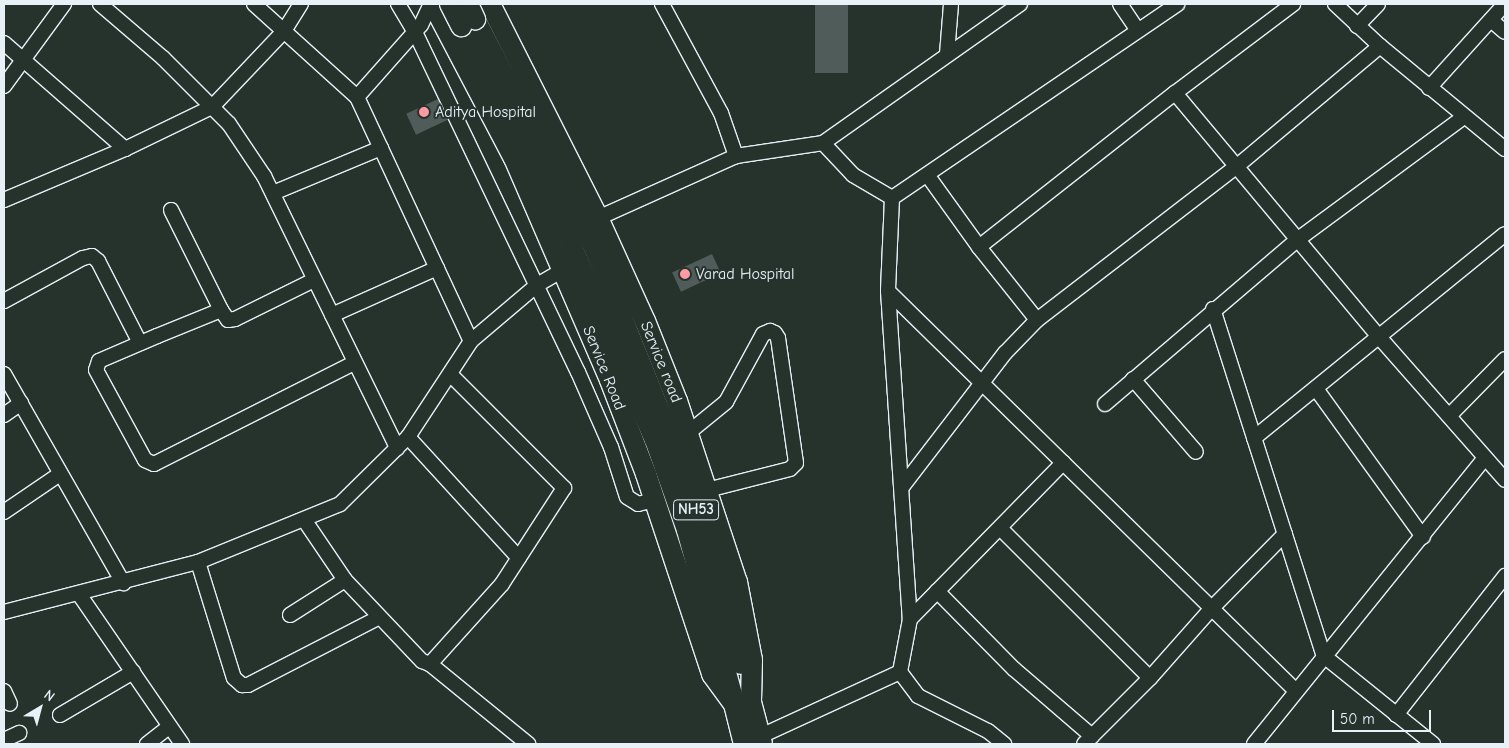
<!DOCTYPE html>
<html>
<head>
<meta charset="utf-8">
<style>
	body { margin:0 }
	#map { position:relative; width:1509px; height:748px; overflow:hidden; background:#26332d; font-family:"Comic Neue",sans-serif }
	div>[style] { position:absolute }
	[style*='--x'] { left:calc(var(--x)*1px); top:calc(var(--y)*1px); width:calc(var(--w)*1px); rotate:calc(var(--a)*1deg) }
	.building>* { inset:0; background:#505c59; transform-origin:0 0 }
	.roads { filter:drop-shadow(1px 0 #e8f1f8) drop-shadow(-1px 0 #e8f1f8) drop-shadow(0 1px #e8f1f8) drop-shadow(0 -1px #e8f1f8) }
	.minor>* { height:14px; margin:-7px; padding:0 7px; transform-origin:7px; border-radius:7px; background:#26332d }
	.highway>* { height:20px; margin:-10px; padding:0 10px; transform-origin:10px; border-radius:10px; background:#26332d }
	.bridges { filter:drop-shadow(1px 0 #e8f1f8) drop-shadow(-1px 0 #e8f1f8) drop-shadow(0 1px #e8f1f8) drop-shadow(0 -1px #e8f1f8) }
	.highway-bridge>* { height:20px; margin:-10px; padding:0 10px; transform-origin:10px; border-radius:10px; background:#26332d }
	.dots>* { width:14px; height:14px; translate:-50% -50%; box-sizing:border-box; border:2px solid #26332d; border-radius:50% }
	span { translate:-50% -50%; white-space:nowrap; text-align:center; line-height:1.15; -webkit-text-stroke:4px #26332d; paint-order:stroke }
	.shield-label span { padding:1px 4px; background:#26332d; border:1px solid; border-radius:4px; -webkit-text-stroke-width:0 }
	.shield-label { font-size:15px; color:#e8f1f8; font-weight:700 }
	.poi-label { font-size:16px; color:#e8f1f8 }
	.left { translate:0 -50%; text-align:left }
	.street-label { font-size:16px; color:#e8f1f8 }
	.frame { position:absolute; inset:0; border:5px solid #e8f1f8; pointer-events:none }
	.north { position:absolute; left:15px; top:683px; width:50px; height:50px; -webkit-text-stroke:4px #26332d; paint-order:stroke; rotate:37deg; font-size:14px; font-weight:700; line-height:20px; text-align:center; color:#e8f1f8 }
	.north::after { content:''; display:block; margin:auto; width:18px; height:22px; background:#e8f1f8; clip-path:polygon(50% 0,100% 100%,50% 72%,0 100%) }
	.scale { position:absolute; left:1332px; top:710px; width:99px; height:22px; box-sizing:border-box; border:2px solid #e8f1f8; border-top:0; padding-left:6px; font-size:15px; line-height:18px; white-space:nowrap; color:#e8f1f8; -webkit-text-stroke:4px #26332d; paint-order:stroke }
</style>
</head>
<body>
<div id="map">
	<div class="building">
		<i style="left:815px;top:4px;width:33px;height:69px"></i>
		<i style="left:438px;top:99px;width:23px;height:35px;rotate:65deg"></i>
		<i style="left:712px;top:254px;width:21px;height:44px;rotate:65deg"></i>
	</div>
	<div class="roads">
		<div class="minor">
			<i style="--x:100;--y:4;--w:83;--a:40.6"></i>
			<i style="--x:163;--y:58;--w:93;--a:45"></i>
			<i style="--x:229;--y:124;--w:63;--a:56.1"></i>
			<i style="--x:264;--y:176;--w:303;--a:63.9"></i>
			<i style="--x:254;--y:4;--w:139;--a:42.1"></i>
			<i style="--x:357;--y:97;--w:269;--a:65"></i>
			<i style="--x:398;--y:4;--w:33;--a:59"></i>
			<i style="--x:415;--y:32;--w:377;--a:64.4"></i>
			<i style="--x:578;--y:372;--w:82;--a:66.3"></i>
			<i style="--x:611;--y:447;--w:52;--a:72.3"></i>
			<i style="--x:627;--y:497;--w:13;--a:32"></i>
			<i style="--x:638;--y:504;--w:16;--a:-14"></i>
			<i style="--x:662;--y:4;--w:124;--a:61.6"></i>
			<i style="--x:721;--y:113;--w:46;--a:70.8"></i>
			<i style="--x:1120;--y:4;--w:30;--a:56"></i>
			<i style="--x:1335;--y:4;--w:62;--a:43"></i>
			<i style="--x:1380;--y:46;--w:162;--a:39.5"></i>
			<i style="--x:1491;--y:20;--w:18;--a:41"></i>
			<i style="--x:1357;--y:26;--w:30;--a:-46"></i>
			<i style="--x:4;--y:43;--w:161;--a:41.2"></i>
			<i style="--x:947;--y:54;--w:50;--a:-85.4"></i>
			<i style="--x:4;--y:86;--w:102;--a:-53.8"></i>
			<i style="--x:1429;--y:88;--w:113;--a:-47.9"></i>
			<i style="--x:1175;--y:93;--w:148;--a:-37"></i>
			<i style="--x:357;--y:97;--w:96;--a:-48.4"></i>
			<i style="--x:421;--y:25;--w:23;--a:-65"></i>
			<i style="--x:823;--y:143;--w:44;--a:46.8"></i>
			<i style="--x:853;--y:175;--w:45;--a:30.5"></i>
			<i style="--x:928;--y:176;--w:87;--a:54.3"></i>
			<i style="--x:979;--y:247;--w:93;--a:51.5"></i>
			<i style="--x:273;--y:193;--w:117;--a:-22.6"></i>
			<i style="--x:892;--y:198;--w:93;--a:92.5"></i>
			<i style="--x:888;--y:291;--w:329;--a:86.2"></i>
			<i style="--x:910;--y:619;--w:54;--a:100.7"></i>
			<i style="--x:900;--y:672;--w:30;--a:53"></i>
			<i style="--x:918;--y:696;--w:78;--a:26.6"></i>
			<i style="--x:988;--y:731;--w:21;--a:39"></i>
			<i style="--x:892;--y:198;--w:345;--a:-34.2"></i>
			<i style="--x:4;--y:200;--w:131;--a:-22.9"></i>
			<i style="--x:125;--y:149;--w:97;--a:-25.8"></i>
			<i style="--x:212;--y:107;--w:105;--a:-46.5"></i>
			<i style="--x:284;--y:31;--w:32;--a:-58"></i>
			<i style="--x:171;--y:210;--w:112;--a:63.4"></i>
			<i style="--x:598;--y:218;--w:151;--a:-24.2"></i>
			<i style="--x:736;--y:156;--w:88;--a:-8.5"></i>
			<i style="--x:823;--y:143;--w:241;--a:-35.2"></i>
			<i style="--x:979;--y:247;--w:249;--a:-38.2"></i>
			<i style="--x:1175;--y:93;--w:319;--a:50.1"></i>
			<i style="--x:1380;--y:338;--w:189;--a:48.6"></i>
			<i style="--x:314;--y:280;--w:88;--a:153.7"></i>
			<i style="--x:235;--y:319;--w:7;--a:172"></i>
			<i style="--x:228;--y:320;--w:12;--a:-125"></i>
			<i style="--x:221;--y:310;--w:69;--a:157.9"></i>
			<i style="--x:157;--y:336;--w:63;--a:156.7"></i>
			<i style="--x:99;--y:361;--w:9;--a:108"></i>
			<i style="--x:96;--y:370;--w:102;--a:61.4"></i>
			<i style="--x:145;--y:460;--w:10;--a:24"></i>
			<i style="--x:154;--y:464;--w:224;--a:-26.8"></i>
			<i style="--x:888;--y:291;--w:571;--a:44.43"></i>
			<i style="--x:4;--y:301;--w:90;--a:-28.6"></i>
			<i style="--x:83;--y:258;--w:9;--a:-13"></i>
			<i style="--x:92;--y:256;--w:8;--a:40"></i>
			<i style="--x:98;--y:261;--w:92;--a:62.9"></i>
			<i style="--x:1213;--y:309;--w:364;--a:72.3"></i>
			<i style="--x:1324;--y:656;--w:140;--a:38.9"></i>
			<i style="--x:332;--y:315;--w:115;--a:-24.1"></i>
			<i style="--x:4;--y:374;--w:241;--a:60.3"></i>
			<i style="--x:451;--y:375;--w:160;--a:45"></i>
			<i style="--x:564;--y:488;--w:114;--a:122.9"></i>
			<i style="--x:502;--y:584;--w:108;--a:132"></i>
			<i style="--x:430;--y:664;--w:127;--a:39.2"></i>
			<i style="--x:1133;--y:379;--w:96;--a:49.2"></i>
			<i style="--x:1317;--y:390;--w:181;--a:54.2"></i>
			<i style="--x:1105;--y:404;--w:253;--a:-40.5"></i>
			<i style="--x:1297;--y:240;--w:207;--a:-36.4"></i>
			<i style="--x:4;--y:415;--w:21;--a:-35"></i>
			<i style="--x:1450;--y:415;--w:78;--a:-45.5"></i>
			<i style="--x:688;--y:433;--w:49;--a:-39.2"></i>
			<i style="--x:726;--y:402;--w:77;--a:-61.4"></i>
			<i style="--x:763;--y:334;--w:8;--a:-23"></i>
			<i style="--x:770;--y:331;--w:5;--a:22"></i>
			<i style="--x:775;--y:333;--w:6;--a:59"></i>
			<i style="--x:778;--y:338;--w:126;--a:81.8"></i>
			<i style="--x:796;--y:463;--w:8;--a:135"></i>
			<i style="--x:790;--y:469;--w:86;--a:165.8"></i>
			<i style="--x:408;--y:437;--w:164;--a:47.5"></i>
			<i style="--x:1254;--y:438;--w:323;--a:-39.1"></i>
			<i style="--x:902;--y:487;--w:169;--a:-52.5"></i>
			<i style="--x:1005;--y:353;--w:46;--a:-45.9"></i>
			<i style="--x:1037;--y:320;--w:251;--a:-37.6"></i>
			<i style="--x:1236;--y:167;--w:188;--a:-40"></i>
			<i style="--x:4;--y:512;--w:68;--a:-34.2"></i>
			<i style="--x:305;--y:521;--w:71;--a:55.9"></i>
			<i style="--x:345;--y:580;--w:112;--a:46.5"></i>
			<i style="--x:422;--y:661;--w:9;--a:21"></i>
			<i style="--x:1000;--y:528;--w:212;--a:45"></i>
			<i style="--x:1150;--y:678;--w:93;--a:135"></i>
			<i style="--x:198;--y:562;--w:121;--a:72.8"></i>
			<i style="--x:234;--y:678;--w:11;--a:41"></i>
			<i style="--x:242;--y:685;--w:6;--a:0"></i>
			<i style="--x:248;--y:685;--w:148;--a:-27.3"></i>
			<i style="--x:937;--y:591;--w:110;--a:45.4"></i>
			<i style="--x:1014;--y:669;--w:103;--a:40.7"></i>
			<i style="--x:79;--y:594;--w:182;--a:55.5"></i>
			<i style="--x:4;--y:612;--w:200;--a:-14.5"></i>
			<i style="--x:198;--y:562;--w:153;--a:-22.2"></i>
			<i style="--x:340;--y:504;--w:95;--a:-44.6"></i>
			<i style="--x:408;--y:437;--w:115;--a:-56.7"></i>
			<i style="--x:471;--y:341;--w:87;--a:-40.3"></i>
			<i style="--x:537;--y:285;--w:30;--a:-30"></i>
			<i style="--x:290;--y:615;--w:65;--a:-32.5"></i>
			<i style="--x:910;--y:619;--w:219;--a:-45.6"></i>
			<i style="--x:1150;--y:678;--w:94;--a:-48.5"></i>
			<i style="--x:1212;--y:608;--w:104;--a:-45.4"></i>
			<i style="--x:4;--y:691;--w:14;--a:65"></i>
			<i style="--x:60;--y:715;--w:85;--a:-30.5"></i>
			<i style="--x:1396;--y:715;--w:177;--a:-51.9"></i>
			<i style="--x:761;--y:736;--w:153;--a:-24.7"></i>
			<i style="--x:4;--y:740;--w:17;--a:-25"></i>
			<i style="--x:147;--y:744;--w:28;--a:-38"></i>
			<i style="--x:1254;--y:744;--w:368;--a:-51.1"></i>
		</div>
		<div class="highway">
			<i style="--x:433;--y:4;--w:174;--a:62.3"></i>
			<i style="--x:514;--y:158;--w:242;--a:66.6"></i>
			<i style="--x:610;--y:380;--w:101;--a:69"></i>
			<i style="--x:646;--y:474;--w:211;--a:71.7"></i>
			<i style="--x:712;--y:674;--w:37;--a:54"></i>
			<i style="--x:734;--y:704;--w:41;--a:76"></i>
			<i style="--x:490;--y:4;--w:240;--a:63.2"></i>
			<i style="--x:598;--y:218;--w:113;--a:65.5"></i>
			<i style="--x:645;--y:321;--w:86;--a:68.2"></i>
			<i style="--x:677;--y:401;--w:191;--a:71.7"></i>
			<i style="--x:737;--y:582;--w:79;--a:79.1"></i>
			<i style="--x:752;--y:660;--w:42;--a:91.4"></i>
			<i style="--x:751;--y:702;--w:43;--a:75.3"></i>
			<i style="--x:475;--y:19;--w:260;--a:62.5"></i>
			<i style="--x:595;--y:250;--w:193;--a:68.1"></i>
			<i style="--x:667;--y:429;--w:125;--a:70.4"></i>
			<i style="--x:709;--y:547;--w:121;--a:74.7"></i>
			<i style="--x:461;--y:26;--w:242;--a:63.2"></i>
			<i style="--x:570;--y:242;--w:215;--a:66.8"></i>
			<i style="--x:655;--y:440;--w:96;--a:70.4"></i>
			<i style="--x:687;--y:530;--w:171;--a:74.7"></i>
		</div>
	</div>
	<div class="bridges">
		<div class="highway-bridge">
			<i style="--x:450;--y:4;--w:25;--a:63"></i>
			<i style="--x:468;--y:4;--w:17;--a:65"></i>
		</div>
	</div>
	<div class="dots">
		<i style="left:424px;top:112px;background:#ff9aa2"></i>
		<i style="left:685px;top:274px;background:#ff9aa2"></i>
	</div>
	<div class="shield-label">
		<span style="left:696px;top:510px">NH53</span>
	</div>
	<div class="poi-label">
		<span class="left" style="left:435px;top:112px">Aditya Hospital</span>
		<span class="left" style="left:696px;top:274px">Varad Hospital</span>
	</div>
	<div class="street-label">
		<span style="left:661px;top:362px;rotate:68deg">Service road</span>
		<span style="left:604px;top:368px;rotate:68deg">Service Road</span>
	</div>
	<div class="frame"></div>
	<div class="north">N</div>
	<div class="scale">50 m</div>
</div>
</body>
</html>
